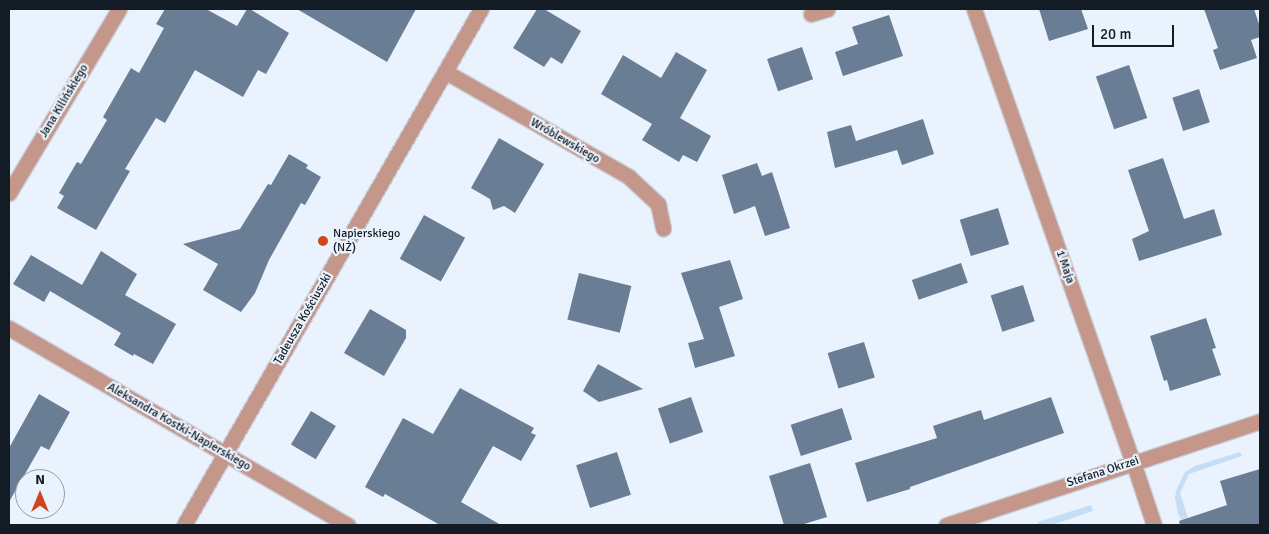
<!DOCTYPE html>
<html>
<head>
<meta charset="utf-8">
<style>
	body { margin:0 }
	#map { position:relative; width:1269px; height:534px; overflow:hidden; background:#e9f2fd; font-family:Signika,sans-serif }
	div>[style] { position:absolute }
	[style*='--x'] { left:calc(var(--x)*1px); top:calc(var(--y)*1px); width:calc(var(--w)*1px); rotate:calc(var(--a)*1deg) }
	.green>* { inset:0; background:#c6ddf6 }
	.building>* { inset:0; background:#697e94; transform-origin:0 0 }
	.roads { filter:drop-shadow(1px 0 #c7d0da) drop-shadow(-1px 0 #c7d0da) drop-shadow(0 1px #c7d0da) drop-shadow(0 -1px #c7d0da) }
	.minor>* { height:15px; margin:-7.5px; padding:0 7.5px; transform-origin:7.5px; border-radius:7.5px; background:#c5978b }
	.dots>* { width:14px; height:14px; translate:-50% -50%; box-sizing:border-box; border:2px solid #e9f2fd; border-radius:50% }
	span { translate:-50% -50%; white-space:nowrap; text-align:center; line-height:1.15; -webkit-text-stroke:4.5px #e9f2fd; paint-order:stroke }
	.street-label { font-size:12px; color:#131c24 }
	.poi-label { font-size:12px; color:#131c24 }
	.left { translate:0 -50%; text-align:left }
	.frame { position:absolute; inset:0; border:10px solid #131c24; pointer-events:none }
	.north { position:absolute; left:15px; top:469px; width:50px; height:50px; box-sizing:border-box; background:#e9f2fd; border:1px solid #939ca6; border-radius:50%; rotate:0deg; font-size:14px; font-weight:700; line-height:20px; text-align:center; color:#131c24 }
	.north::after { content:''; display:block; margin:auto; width:18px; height:22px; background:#ce451e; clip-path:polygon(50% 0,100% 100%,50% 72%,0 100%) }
	.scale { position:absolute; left:1092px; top:25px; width:82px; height:22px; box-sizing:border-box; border:2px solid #131c24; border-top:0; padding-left:6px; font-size:15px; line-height:18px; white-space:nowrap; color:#131c24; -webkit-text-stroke:4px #e9f2fd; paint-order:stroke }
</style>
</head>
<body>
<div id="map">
	<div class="green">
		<i style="clip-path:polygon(1240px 452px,1242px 456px,1189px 474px,1180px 493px,1188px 518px,1182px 521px,1178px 514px,1175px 497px,1177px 488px,1185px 472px,1195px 466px)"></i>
		<i style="clip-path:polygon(1091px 505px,1093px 511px,1052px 525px,1038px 525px,1038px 522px)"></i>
	</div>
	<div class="building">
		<i style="clip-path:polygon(165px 9px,206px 9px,237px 26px,247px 9px,250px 9px,289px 33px,266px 74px,258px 70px,243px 97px,195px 70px,165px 123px,156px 118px,125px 169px,130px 171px,96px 230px,57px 208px,64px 196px,59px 193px,77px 162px,81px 164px,107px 120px,103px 117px,131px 68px,139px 73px,164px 28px,156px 24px)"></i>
		<i style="clip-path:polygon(297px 9px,416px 9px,387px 62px)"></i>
		<i style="clip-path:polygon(537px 9px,544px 9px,581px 31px,562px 64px,551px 57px,544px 67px,513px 48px)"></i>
		<i style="clip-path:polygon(1039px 9px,1081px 9px,1088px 29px,1049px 41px)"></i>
		<i style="clip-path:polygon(1204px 9px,1254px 9px,1260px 27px,1260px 37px,1251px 40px,1257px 58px,1220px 70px,1213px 50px,1218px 48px)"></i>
		<i style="clip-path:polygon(889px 15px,903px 56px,843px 76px,835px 52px,858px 44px,852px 27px)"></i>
		<i style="left:802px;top:47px;width:34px;height:37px;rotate:71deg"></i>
		<i style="clip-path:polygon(676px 52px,707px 70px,680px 118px,711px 136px,697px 162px,683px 155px,679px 162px,642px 140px,652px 124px,601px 94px,623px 55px,661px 78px)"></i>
		<i style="left:1129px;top:65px;width:56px;height:35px;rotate:71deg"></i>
		<i style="left:1199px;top:89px;width:35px;height:28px;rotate:72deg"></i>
		<i style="clip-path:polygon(923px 119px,934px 154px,902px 165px,897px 150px,835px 168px,827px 132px,851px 125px,856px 141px)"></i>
		<i style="clip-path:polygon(499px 138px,544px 164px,515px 213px,504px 206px,493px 210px,490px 199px,471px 188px)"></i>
		<i style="clip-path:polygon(289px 154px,308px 165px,306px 168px,321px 177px,305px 205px,301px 203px,269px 260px,255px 293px,241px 312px,203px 290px,218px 264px,183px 244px,240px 229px,268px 184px,271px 185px)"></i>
		<i style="clip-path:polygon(1163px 158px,1184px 219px,1214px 209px,1222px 235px,1139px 261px,1132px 239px,1149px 231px,1128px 170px)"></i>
		<i style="clip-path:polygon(757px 163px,762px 176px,772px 172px,790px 228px,765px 236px,755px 206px,734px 214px,722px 175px)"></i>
		<i style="left:998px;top:208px;width:38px;height:40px;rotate:73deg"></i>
		<i style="left:424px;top:215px;width:47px;height:50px;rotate:29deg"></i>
		<i style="clip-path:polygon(101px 251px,137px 274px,125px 295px,176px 324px,153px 364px,134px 354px,133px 356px,114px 345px,121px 333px,50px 291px,44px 302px,13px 284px,31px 255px,82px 285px)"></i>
		<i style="clip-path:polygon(730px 260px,743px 299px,719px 307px,735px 356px,695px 368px,688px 343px,704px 339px,681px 273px)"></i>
		<i style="left:961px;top:263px;width:21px;height:52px;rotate:71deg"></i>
		<i style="left:579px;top:273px;width:54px;height:48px;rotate:14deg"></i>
		<i style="left:1023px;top:285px;width:38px;height:34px;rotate:72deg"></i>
		<i style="clip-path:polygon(370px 309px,406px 330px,406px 338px,384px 376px,344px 353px)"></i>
		<i style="clip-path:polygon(1206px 318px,1216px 348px,1212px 349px,1221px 375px,1170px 391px,1167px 380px,1164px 381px,1150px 336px)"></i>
		<i style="left:864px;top:342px;width:37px;height:38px;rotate:73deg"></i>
		<i style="clip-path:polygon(598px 364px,643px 389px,599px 402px,583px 391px)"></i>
		<i style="clip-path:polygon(460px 388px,534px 428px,531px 433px,536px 435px,521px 461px,493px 446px,461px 502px,501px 525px,440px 525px,385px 494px,383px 497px,365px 487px,403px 418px,433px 434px)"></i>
		<i style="clip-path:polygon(39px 394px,70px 412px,49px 450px,41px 446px,9px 502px,9px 448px)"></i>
		<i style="left:691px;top:397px;width:37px;height:35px;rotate:71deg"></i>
		<i style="clip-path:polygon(1051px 397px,1064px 433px,910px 487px,910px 489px,867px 502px,855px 463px,937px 438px,933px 426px,981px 410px,984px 420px)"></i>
		<i style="left:842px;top:408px;width:33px;height:54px;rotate:72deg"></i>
		<i style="left:311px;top:411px;width:29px;height:39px;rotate:31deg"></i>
		<i style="left:617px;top:452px;width:45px;height:43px;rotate:72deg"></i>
		<i style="clip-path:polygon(810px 463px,827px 517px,801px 525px,784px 525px,769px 476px)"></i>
		<i style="clip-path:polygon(1260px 469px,1260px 525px,1180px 525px,1179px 521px,1227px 505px,1220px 481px)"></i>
	</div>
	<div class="roads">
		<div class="minor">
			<i style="--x:974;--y:9;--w:480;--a:70.7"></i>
			<i style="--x:1133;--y:462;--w:66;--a:71.6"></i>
			<i style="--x:811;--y:14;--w:17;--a:-17"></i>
			<i style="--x:446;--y:72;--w:211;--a:29.8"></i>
			<i style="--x:629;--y:177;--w:40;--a:43"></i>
			<i style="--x:658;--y:204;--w:25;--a:78"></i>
			<i style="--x:9;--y:193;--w:214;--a:-59.1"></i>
			<i style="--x:9;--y:328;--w:392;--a:30.2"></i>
			<i style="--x:184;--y:525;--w:595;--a:-60.08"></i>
			<i style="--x:946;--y:525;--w:331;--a:-18.3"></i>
		</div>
	</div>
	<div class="dots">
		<i style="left:323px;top:241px;background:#ce451e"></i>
	</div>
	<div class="street-label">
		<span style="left:64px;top:101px;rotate:-59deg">Jana Kilińskiego</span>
		<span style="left:565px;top:141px;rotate:30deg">Wróblewskiego</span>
		<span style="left:1065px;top:267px;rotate:71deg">1 Maja</span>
		<span style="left:303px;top:319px;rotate:-60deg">Tadeusza Kościuszki</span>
		<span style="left:179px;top:427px;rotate:30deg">Aleksandra Kostki-Napierskiego</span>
		<span style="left:1103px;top:472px;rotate:-18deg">Stefana Okrzei</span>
	</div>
	<div class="poi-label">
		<span class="left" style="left:333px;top:241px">Napierskiego<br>(NŻ)</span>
	</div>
	<div class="frame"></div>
	<div class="north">N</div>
	<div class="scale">20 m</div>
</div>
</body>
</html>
